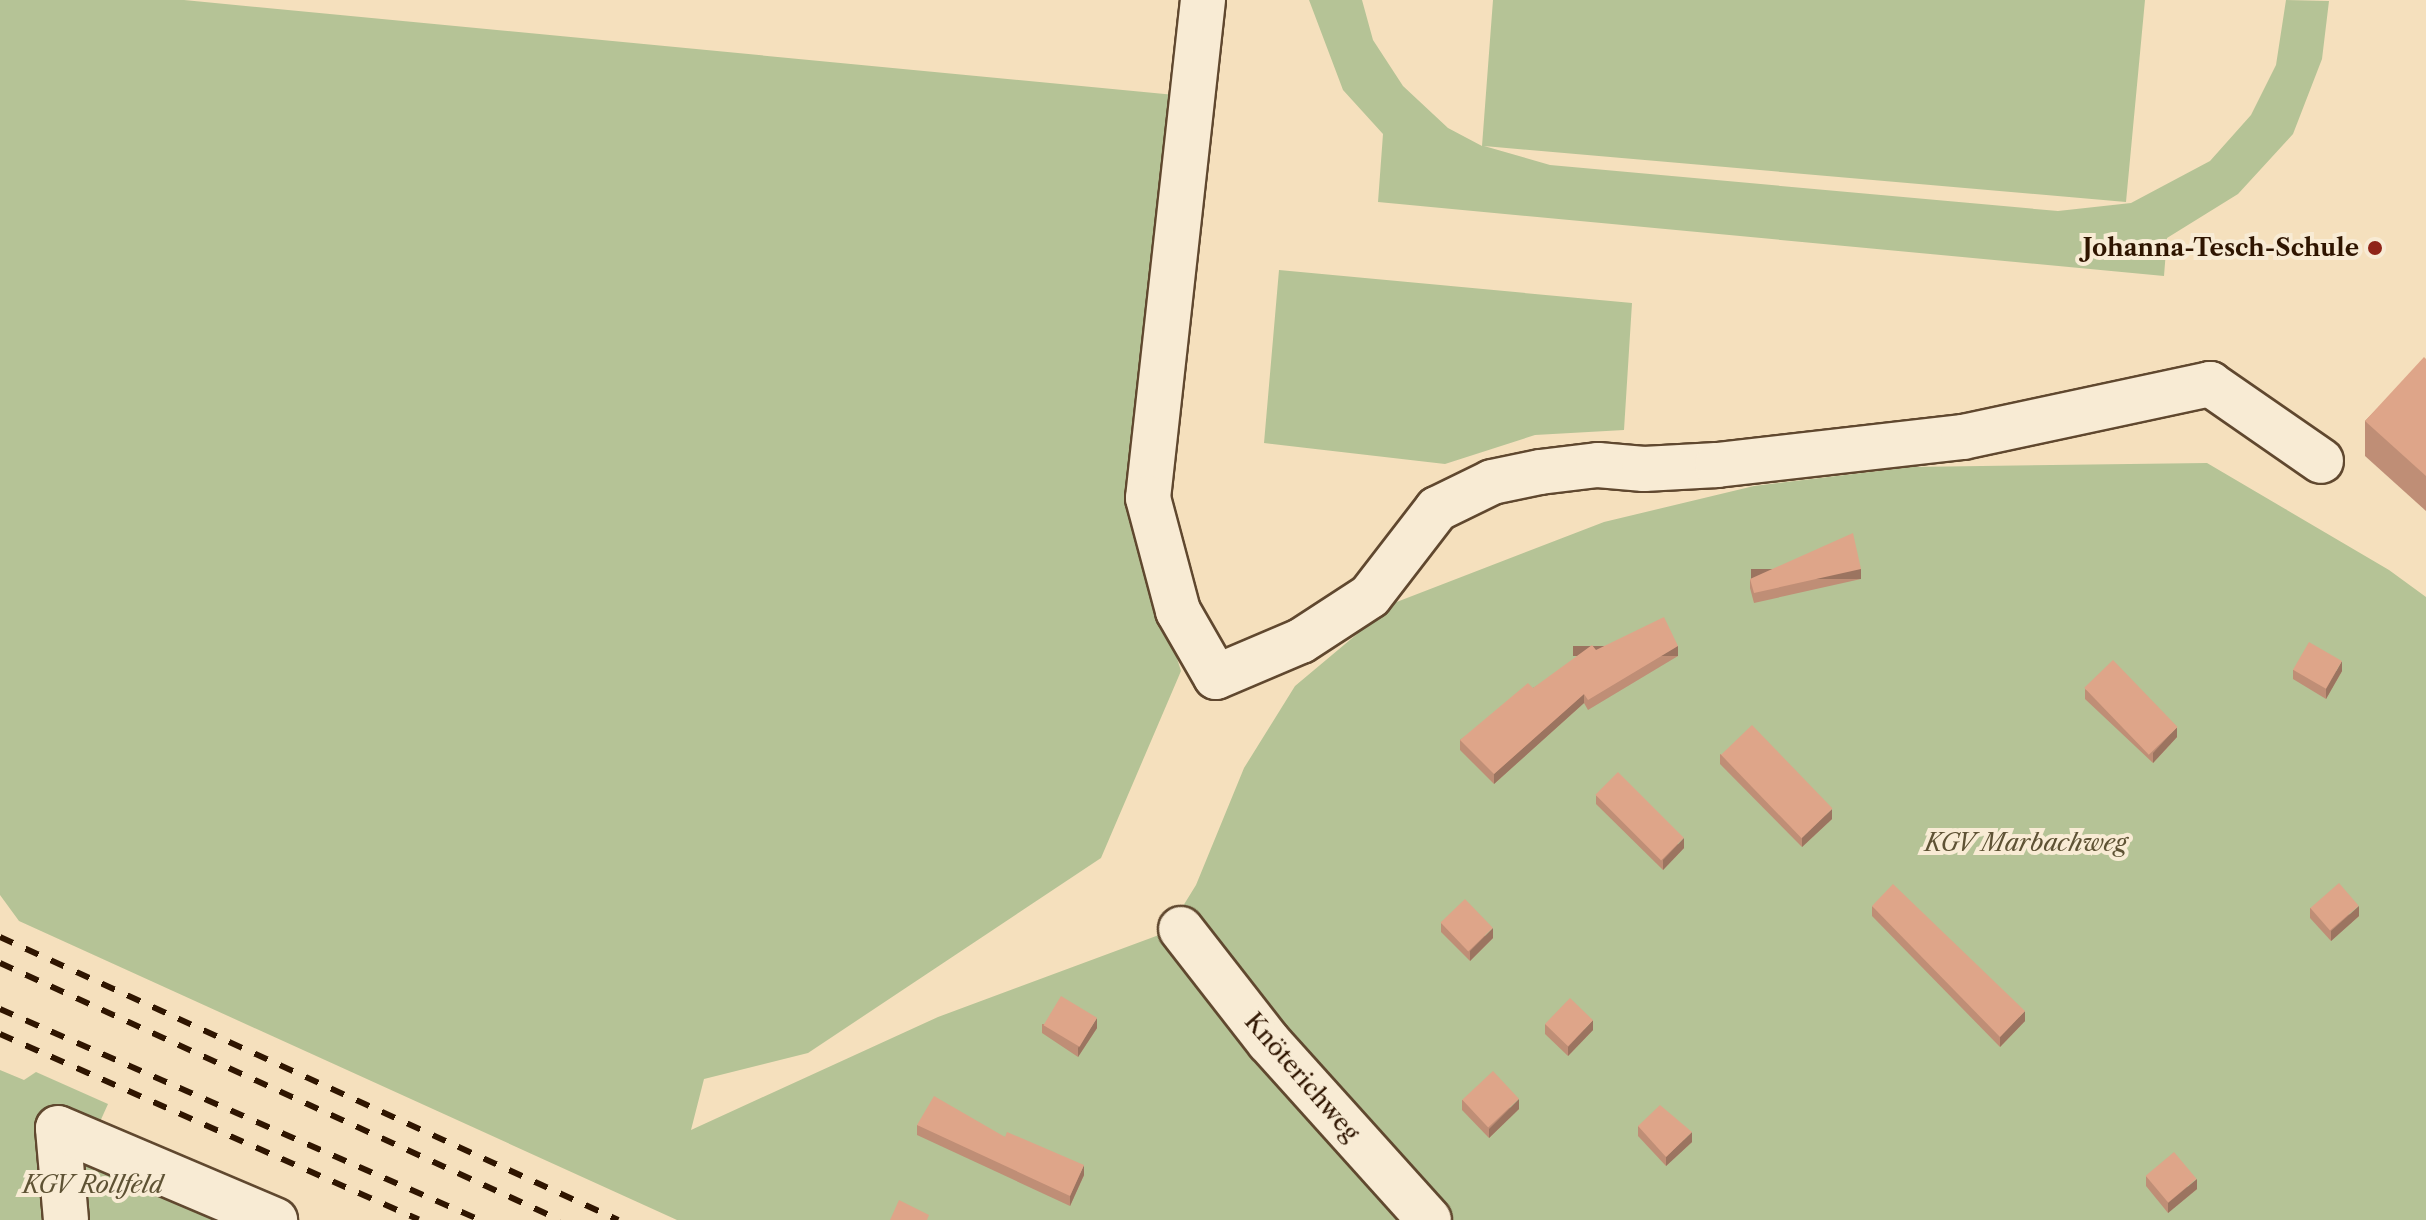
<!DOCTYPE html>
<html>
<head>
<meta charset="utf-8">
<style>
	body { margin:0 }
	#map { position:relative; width:2426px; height:1220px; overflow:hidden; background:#f5e0bd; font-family:"Libre Caslon Text",serif }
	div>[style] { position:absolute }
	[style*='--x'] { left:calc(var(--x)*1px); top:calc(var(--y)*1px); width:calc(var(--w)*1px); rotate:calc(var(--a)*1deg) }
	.green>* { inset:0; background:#b5c396 }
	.roads { filter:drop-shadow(2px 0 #60482f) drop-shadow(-2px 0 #60482f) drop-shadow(0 2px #60482f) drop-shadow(0 -2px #60482f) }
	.minor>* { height:44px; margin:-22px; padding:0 22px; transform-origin:22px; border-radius:22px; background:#f8ebd4 }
	.rail>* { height:6px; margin-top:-3px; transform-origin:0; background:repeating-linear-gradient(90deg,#2f1500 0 14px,transparent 0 28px) }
	.wall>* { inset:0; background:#bf8e76 }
	.shaded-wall>* { inset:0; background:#9b7460; transform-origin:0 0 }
	.building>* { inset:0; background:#dea589; transform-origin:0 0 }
	.dots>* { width:22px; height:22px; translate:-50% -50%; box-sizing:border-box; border:4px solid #f8ebd4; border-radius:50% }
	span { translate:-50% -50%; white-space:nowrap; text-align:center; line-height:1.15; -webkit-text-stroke:8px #f8ebd4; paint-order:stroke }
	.poi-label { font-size:24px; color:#2f1500; font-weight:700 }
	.right { translate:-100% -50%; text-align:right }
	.park-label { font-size:24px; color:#5e5234; font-style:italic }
	.street-label { font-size:24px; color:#2f1500 }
</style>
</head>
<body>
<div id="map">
	<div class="green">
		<i style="clip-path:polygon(0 0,184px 0,1175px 95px,1136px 527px,1181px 671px,1101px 858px,808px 1053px,704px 1079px,691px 1130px,938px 1017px,1167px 932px,1196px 885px,1244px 768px,1295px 686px,1394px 603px,1604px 522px,1754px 486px,1912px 467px,2207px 463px,2389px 570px,2426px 597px,2426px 1220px,677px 1220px,19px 921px,0 895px)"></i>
		<i style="clip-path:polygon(1309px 0,1362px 0,1373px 40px,1403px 86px,1448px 128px,1482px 146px,1493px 0,2145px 0,2126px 202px,1484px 146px,1550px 165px,2058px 211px,2131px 203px,2210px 161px,2251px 115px,2276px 65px,2286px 0,2329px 1px,2322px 59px,2293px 134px,2238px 194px,2167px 238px,2164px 276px,1378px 202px,1383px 134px,1343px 90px)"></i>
		<i style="clip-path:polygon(1279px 270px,1632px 303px,1624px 430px,1535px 435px,1445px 464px,1264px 443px)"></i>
		<i style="clip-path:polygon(0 1070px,24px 1080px,36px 1072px,108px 1104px,89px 1146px,257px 1220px,0 1220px)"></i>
	</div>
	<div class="roads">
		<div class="minor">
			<i style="--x:1203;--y:0;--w:501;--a:96.3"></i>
			<i style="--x:1148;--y:498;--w:117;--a:75.1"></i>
			<i style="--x:1178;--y:611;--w:76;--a:60.1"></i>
			<i style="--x:1216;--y:677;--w:92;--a:-23"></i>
			<i style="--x:1301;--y:641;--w:82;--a:-33.1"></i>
			<i style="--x:1370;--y:596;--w:110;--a:-52.4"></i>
			<i style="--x:1437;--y:509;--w:61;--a:-26.1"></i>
			<i style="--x:1492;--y:482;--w:49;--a:-11.8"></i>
			<i style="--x:1540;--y:472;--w:58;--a:-6.9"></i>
			<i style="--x:1598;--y:465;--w:46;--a:5"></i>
			<i style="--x:1644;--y:469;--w:73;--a:-3.1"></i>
			<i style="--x:1717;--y:465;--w:248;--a:-6.5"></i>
			<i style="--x:1963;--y:437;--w:253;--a:-12.1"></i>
			<i style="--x:2210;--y:384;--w:135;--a:34.7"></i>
			<i style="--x:1181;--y:929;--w:143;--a:52.1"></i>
			<i style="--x:1269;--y:1042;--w:239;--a:48"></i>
			<i style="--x:66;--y:1220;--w:92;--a:-95"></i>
			<i style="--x:58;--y:1128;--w:236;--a:23"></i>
		</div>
	</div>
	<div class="rail">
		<i style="--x:0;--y:937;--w:680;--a:24.6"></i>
		<i style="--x:0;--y:963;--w:616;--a:24.65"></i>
		<i style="--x:0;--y:1009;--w:524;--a:23.73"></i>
		<i style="--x:0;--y:1034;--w:458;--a:23.9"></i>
	</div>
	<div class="wall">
		<i style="clip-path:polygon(2426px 359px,2426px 511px,2365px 456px,2365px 421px)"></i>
		<i style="clip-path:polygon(1750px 579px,1861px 579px,1754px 603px,1750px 588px)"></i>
		<i style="clip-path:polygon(1596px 650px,1678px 656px,1588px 710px,1584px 703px,1494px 784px,1460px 750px,1460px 740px,1533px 688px)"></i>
		<i style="clip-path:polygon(2293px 670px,2342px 671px,2326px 699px,2293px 679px)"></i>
		<i style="clip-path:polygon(2085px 689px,2177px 737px,2153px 763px,2085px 699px)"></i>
		<i style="clip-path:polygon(1720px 754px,1832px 819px,1802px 847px,1720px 764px)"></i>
		<i style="clip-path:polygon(1596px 795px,1684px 848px,1663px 870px,1596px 804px)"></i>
		<i style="clip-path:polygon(1872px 906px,2025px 1021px,2000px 1047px,1872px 916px)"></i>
		<i style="clip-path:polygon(2310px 908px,2359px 916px,2331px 941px,2310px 918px)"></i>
		<i style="clip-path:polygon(1441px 923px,1493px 938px,1470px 961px,1441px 932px)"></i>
		<i style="clip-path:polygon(1042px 1024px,1097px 1028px,1078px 1057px,1042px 1033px)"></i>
		<i style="clip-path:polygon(1545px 1024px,1593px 1030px,1568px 1056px,1545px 1034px)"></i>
		<i style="clip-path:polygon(1462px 1100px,1519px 1109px,1489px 1138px,1462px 1110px)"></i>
		<i style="clip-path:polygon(917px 1125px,1005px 1137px,1084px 1175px,1070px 1206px,917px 1135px)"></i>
		<i style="clip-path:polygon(1638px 1126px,1692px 1142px,1666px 1166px,1638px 1136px)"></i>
		<i style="clip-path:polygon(2146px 1176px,2197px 1189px,2168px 1213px,2146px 1186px)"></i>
	</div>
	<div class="shaded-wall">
		<i style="left:1861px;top:569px;width:10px;height:110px;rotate:90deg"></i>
		<i style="left:1678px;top:646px;width:10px;height:105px;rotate:90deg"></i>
		<i style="clip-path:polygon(2342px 661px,2342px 671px,2326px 699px,2326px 689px)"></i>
		<i style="clip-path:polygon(1584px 694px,1584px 703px,1494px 784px,1494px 774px)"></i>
		<i style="clip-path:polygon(2177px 727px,2177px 737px,2153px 763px,2153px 753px)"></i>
		<i style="clip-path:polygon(1832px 809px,1832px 819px,1802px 847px,1802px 837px)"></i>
		<i style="clip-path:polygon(1684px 838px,1684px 848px,1663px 870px,1663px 860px)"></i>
		<i style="clip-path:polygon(2359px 906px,2359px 916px,2331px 941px,2331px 931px)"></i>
		<i style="clip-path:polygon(1493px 928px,1493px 938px,1470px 961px,1470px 951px)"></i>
		<i style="clip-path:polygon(2025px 1011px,2025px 1021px,2000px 1047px,2000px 1037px)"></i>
		<i style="clip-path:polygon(1097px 1018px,1097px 1028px,1078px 1057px,1078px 1048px)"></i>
		<i style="clip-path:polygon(1593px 1020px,1593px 1030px,1568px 1056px,1568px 1047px)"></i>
		<i style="clip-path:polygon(1519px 1099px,1519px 1109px,1489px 1138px,1489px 1129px)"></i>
		<i style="clip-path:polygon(1692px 1132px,1692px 1142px,1666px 1166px,1666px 1157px)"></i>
		<i style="clip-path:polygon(1084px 1165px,1084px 1175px,1070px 1206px,1070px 1196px)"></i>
		<i style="clip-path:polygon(2197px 1179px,2197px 1189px,2168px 1213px,2168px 1203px)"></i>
	</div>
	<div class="building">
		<i style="clip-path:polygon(2424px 357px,2426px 359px,2426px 476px,2365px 421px)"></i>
		<i style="clip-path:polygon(1853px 533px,1861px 569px,1754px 593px,1750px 579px)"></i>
		<i style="clip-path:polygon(1664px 617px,1678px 646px,1588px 700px,1584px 694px,1494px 774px,1460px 740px,1528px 683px,1533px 688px,1592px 645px,1596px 650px)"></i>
		<i style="left:2309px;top:642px;width:38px;height:32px;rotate:30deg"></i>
		<i style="left:2113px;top:660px;width:93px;height:40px;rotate:46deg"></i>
		<i style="left:1752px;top:725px;width:116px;height:43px;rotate:46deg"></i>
		<i style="left:1618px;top:772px;width:93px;height:32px;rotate:45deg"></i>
		<i style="left:2339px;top:883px;width:30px;height:38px;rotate:49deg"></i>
		<i style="clip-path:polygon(1893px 884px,2025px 1011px,2000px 1037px,1872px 906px)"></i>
		<i style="left:1465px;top:899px;width:40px;height:34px;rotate:46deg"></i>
		<i style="left:1061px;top:996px;width:42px;height:34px;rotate:31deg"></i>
		<i style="left:1570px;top:998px;width:32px;height:36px;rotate:44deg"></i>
		<i style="left:1493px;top:1071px;width:38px;height:42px;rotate:47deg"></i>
		<i style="clip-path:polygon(934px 1096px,1005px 1137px,1007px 1132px,1084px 1165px,1070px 1196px,917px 1125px)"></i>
		<i style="clip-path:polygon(1660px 1105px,1692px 1132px,1666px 1157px,1638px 1126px)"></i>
		<i style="left:2174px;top:1152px;width:35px;height:37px;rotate:50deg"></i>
		<i style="clip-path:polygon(899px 1200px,929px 1215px,927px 1220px,890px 1220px)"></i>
	</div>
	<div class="dots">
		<i style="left:2375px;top:248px;background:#8f2418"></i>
	</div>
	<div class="poi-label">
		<span class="right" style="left:2359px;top:248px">Johanna-Tesch-Schule</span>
	</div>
	<div class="park-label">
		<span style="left:2026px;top:843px">KGV Marbachweg</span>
		<span style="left:93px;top:1185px">KGV Rollfeld</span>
	</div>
	<div class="street-label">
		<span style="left:1302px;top:1077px;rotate:49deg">Knöterichweg</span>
	</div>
</div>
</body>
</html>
